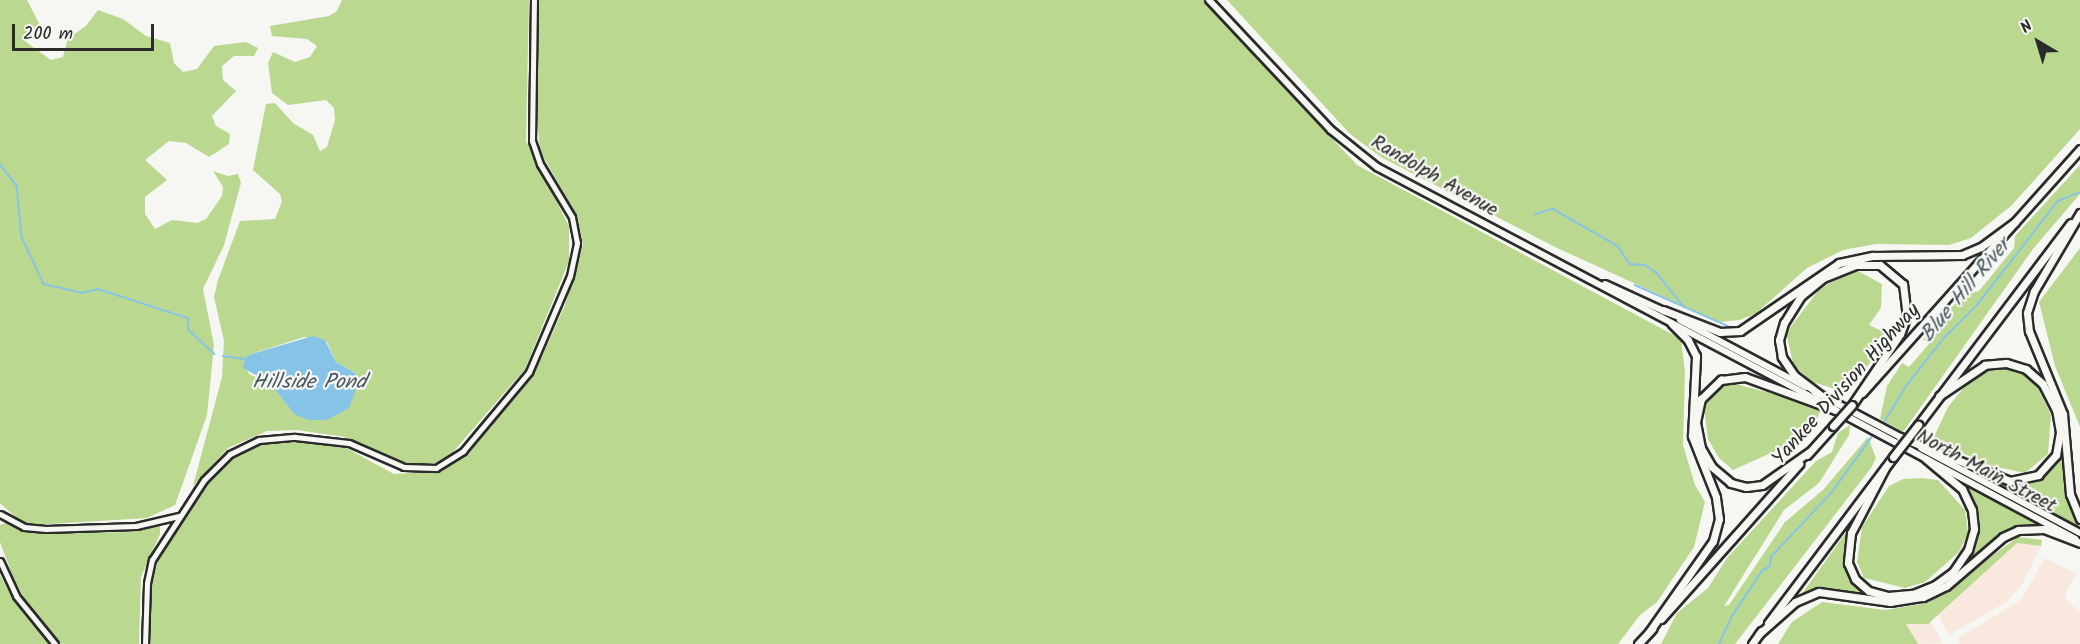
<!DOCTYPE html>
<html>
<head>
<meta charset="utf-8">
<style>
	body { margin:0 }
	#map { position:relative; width:2080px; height:644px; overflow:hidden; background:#f6f6f2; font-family:Kalam,sans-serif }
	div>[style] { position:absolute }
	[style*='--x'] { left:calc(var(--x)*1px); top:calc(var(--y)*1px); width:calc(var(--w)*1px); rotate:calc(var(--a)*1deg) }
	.built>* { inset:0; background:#f8e8de }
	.green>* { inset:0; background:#bbd890 }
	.water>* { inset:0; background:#86c4e7 }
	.stream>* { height:1.5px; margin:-0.75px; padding:0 0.75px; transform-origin:0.75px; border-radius:0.75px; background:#86c4e7 }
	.roads { filter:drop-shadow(2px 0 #2b2b2b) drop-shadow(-2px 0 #2b2b2b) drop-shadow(0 2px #2b2b2b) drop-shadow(0 -2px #2b2b2b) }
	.secondary>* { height:5px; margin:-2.5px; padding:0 2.5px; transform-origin:2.5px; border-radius:2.5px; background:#f6f6f2 }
	.primary>* { height:6px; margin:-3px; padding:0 3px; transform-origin:3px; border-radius:3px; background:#f6f6f2 }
	.motorway>* { height:7px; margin:-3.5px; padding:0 3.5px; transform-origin:3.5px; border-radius:3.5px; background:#f6f6f2 }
	.bridges { filter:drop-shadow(2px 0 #2b2b2b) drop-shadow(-2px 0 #2b2b2b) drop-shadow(0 2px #2b2b2b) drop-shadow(0 -2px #2b2b2b) }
	.motorway-bridge>* { height:7px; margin:-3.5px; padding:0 3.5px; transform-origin:3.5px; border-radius:3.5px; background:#f6f6f2 }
	span { translate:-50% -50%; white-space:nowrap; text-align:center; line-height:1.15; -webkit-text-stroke:4.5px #f6f6f2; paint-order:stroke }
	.street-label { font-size:20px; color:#2b2b2b }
	.water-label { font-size:21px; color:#465963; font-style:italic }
	.north { position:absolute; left:2008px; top:12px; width:60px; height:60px; -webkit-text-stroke:4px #f6f6f2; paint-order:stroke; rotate:322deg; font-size:16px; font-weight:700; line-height:24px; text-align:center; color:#2b2b2b }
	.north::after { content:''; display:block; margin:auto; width:21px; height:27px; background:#2b2b2b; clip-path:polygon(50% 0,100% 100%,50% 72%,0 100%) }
	.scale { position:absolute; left:12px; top:24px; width:142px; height:27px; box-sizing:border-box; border:3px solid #2b2b2b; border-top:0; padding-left:8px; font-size:18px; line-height:21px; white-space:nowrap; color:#2b2b2b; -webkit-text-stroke:4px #f6f6f2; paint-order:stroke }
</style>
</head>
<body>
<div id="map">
	<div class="built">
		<i style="clip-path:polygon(2017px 543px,2041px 546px,2021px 586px,2006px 602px,1949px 635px,1938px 615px)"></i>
		<i style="clip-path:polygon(2045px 558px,2077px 574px,2066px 591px,2066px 600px,2080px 612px,2080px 644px,1960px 644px,1957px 639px,2021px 600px)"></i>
		<i style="clip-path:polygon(1931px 622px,1943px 643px,1918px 644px,1906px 624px)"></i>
	</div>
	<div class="green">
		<i style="clip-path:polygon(0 0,27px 0,41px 27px,25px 37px,26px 42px,51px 60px,63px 57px,68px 38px,86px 26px,98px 10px,123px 19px,146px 36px,170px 43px,174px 63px,183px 72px,197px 69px,214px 46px,246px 42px,258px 48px,254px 56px,234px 56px,222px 66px,223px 80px,236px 91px,212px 116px,216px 126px,230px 134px,229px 144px,209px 157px,186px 143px,169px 141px,145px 160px,167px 180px,145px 197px,145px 214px,155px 229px,172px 220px,197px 223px,206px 219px,222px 196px,223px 187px,213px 171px,228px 176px,238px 174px,241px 183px,224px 245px,203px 289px,214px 345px,207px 415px,175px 505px,147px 518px,33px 525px,19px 520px,0 503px)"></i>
		<i style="clip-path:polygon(evenodd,342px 0,529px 0,526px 141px,569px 226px,569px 261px,525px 369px,446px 460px,422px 466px,394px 460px,345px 437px,297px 430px,267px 431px,228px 448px,193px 486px,222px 377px,224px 341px,214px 297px,218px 280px,240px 221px,275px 219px,282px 201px,280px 194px,253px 170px,266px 104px,275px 103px,293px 123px,313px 135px,320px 151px,327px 147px,335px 120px,334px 108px,326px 100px,288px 105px,272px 93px,268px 63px,273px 52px,295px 62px,310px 57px,317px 46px,307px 39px,272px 36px,270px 26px,329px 16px,337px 11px,342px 0,304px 337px,327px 342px,336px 362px,355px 373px,294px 414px,270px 383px,249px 374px,243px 362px,251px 354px,304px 337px)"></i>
		<i style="clip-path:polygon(539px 0,1202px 0,1357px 165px,1681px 339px,1685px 372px,1683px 445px,1695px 485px,1705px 502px,1694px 547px,1657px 602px,1640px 615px,1618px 644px,149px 644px,152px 584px,159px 557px,211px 478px,231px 459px,261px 444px,301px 442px,346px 448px,394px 474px,439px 471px,469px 451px,536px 370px,565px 305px,583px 244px,577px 216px,540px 151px,537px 117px)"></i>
		<i style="clip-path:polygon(1227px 0,2080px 0,2080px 129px,2012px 205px,1971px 238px,1949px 245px,1876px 244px,1843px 250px,1807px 268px,1755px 314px,1739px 320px,1719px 322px,1555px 247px,1381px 157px,1350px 134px)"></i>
		<i style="clip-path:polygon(2080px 165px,2080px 194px,2033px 249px,1903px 432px,1880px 419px,1887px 386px,1902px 363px,1909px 367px,1929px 344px,1923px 339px,1939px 329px,1942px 317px,1965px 294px,1979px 291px,2014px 248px,2015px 236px)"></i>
		<i style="clip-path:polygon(2080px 248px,2080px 427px,2055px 366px,2039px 302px)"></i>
		<i style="clip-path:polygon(1858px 271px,1882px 284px,1881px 308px,1869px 325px,1886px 333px,1874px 351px,1874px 357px,1851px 388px,1835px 389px,1813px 382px,1794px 366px,1786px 333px,1818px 291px,1837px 278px)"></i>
		<i style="clip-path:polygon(1992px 369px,2022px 369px,2033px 378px,2051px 415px,2048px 454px,2025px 473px,1988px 465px,1933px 439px,1948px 407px,1965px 386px)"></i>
		<i style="clip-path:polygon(1732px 383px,1792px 399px,1820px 411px,1816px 422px,1800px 440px,1733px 470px,1719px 458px,1708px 439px,1704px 407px,1718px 389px)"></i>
		<i style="clip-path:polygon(1850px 425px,1849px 435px,1819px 483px,1784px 510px,1724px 606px,1729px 605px,1785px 522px,1823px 490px,1868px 437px,1876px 458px,1871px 468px,1735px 644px,1661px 644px,1677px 613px,1708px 588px,1727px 558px,1816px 461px,1832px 452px,1838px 433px)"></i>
		<i style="clip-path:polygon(2062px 444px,2067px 494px,2078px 527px,1988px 478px,2012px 484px,2035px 480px,2052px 467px)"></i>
		<i style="clip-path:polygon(1921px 478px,1938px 480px,1965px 510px,1968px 533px,1959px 552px,1925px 582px,1905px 588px,1864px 578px,1857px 562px,1862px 527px,1889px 486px,1903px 479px)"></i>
		<i style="clip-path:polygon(1964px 485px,1978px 493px,2038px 524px,2008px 531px,1962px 568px,1974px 543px,1978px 523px)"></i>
		<i style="clip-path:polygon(6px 523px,40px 534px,132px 532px,160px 526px,160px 534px,141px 577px,139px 644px,61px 644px,27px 604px,13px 577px,0 542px,0 525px)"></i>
		<i style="clip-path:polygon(1847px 531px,1845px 564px,1852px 581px,1867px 596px,1829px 588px,1801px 595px)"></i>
		<i style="clip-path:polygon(2018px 537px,2042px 540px,2041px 546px,2017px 543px,1928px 624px,1906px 624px,1918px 644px,1778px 644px,1792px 622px,1822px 602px,1885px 610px,1928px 603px)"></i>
		<i style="clip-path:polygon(0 575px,15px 603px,48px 644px,0 644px)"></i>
	</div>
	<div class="water">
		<i style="clip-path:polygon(313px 336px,325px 340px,336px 362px,355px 373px,359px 381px,349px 408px,327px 420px,308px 420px,294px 414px,270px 383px,243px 368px,244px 359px,251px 354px)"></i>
	</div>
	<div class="stream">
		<i style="--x:0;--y:164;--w:28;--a:52"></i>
		<i style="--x:17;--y:186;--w:51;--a:84.4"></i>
		<i style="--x:22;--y:237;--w:52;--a:64.9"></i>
		<i style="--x:44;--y:284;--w:39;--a:13"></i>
		<i style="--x:82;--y:293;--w:16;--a:-14"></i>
		<i style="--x:98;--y:289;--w:95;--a:17.9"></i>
		<i style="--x:188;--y:318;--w:12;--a:85"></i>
		<i style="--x:189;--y:330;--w:35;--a:43"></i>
		<i style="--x:1535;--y:214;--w:19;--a:-16"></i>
		<i style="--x:1553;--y:209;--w:75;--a:29.6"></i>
		<i style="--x:1618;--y:246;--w:22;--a:56"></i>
		<i style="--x:1630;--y:264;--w:15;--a:4"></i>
		<i style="--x:1645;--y:265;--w:14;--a:34"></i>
		<i style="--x:1657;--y:273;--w:43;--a:51.5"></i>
		<i style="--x:1635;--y:285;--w:102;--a:23.8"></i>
		<i style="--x:223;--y:356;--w:21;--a:8"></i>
		<i style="--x:1885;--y:421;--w:41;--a:-59"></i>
		<i style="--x:1906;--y:386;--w:61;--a:-51.6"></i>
		<i style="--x:1944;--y:338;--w:47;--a:-45"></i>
		<i style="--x:1977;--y:305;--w:132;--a:-52.1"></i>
		<i style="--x:2058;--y:201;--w:24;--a:-22"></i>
		<i style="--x:1719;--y:644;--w:31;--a:-65"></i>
		<i style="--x:1732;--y:616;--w:54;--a:-56.3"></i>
		<i style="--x:1762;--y:571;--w:9;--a:-32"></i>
		<i style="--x:1770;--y:566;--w:9;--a:-84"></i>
		<i style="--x:1771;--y:557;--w:89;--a:-46.8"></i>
		<i style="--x:1832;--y:492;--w:67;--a:-54.2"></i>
	</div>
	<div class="roads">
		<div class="secondary">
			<i style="--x:0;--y:514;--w:27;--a:28"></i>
			<i style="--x:24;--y:527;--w:22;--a:5"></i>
			<i style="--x:46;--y:529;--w:90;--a:-1.9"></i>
			<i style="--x:136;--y:526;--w:44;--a:-13.1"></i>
			<i style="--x:0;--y:561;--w:38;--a:65"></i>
			<i style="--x:16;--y:596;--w:62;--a:50.9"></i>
			<i style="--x:145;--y:644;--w:61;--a:-88.1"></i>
			<i style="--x:147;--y:583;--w:24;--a:-78"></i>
			<i style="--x:152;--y:560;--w:95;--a:-57"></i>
			<i style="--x:204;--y:480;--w:37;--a:-45"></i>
			<i style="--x:230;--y:454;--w:32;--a:-26"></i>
			<i style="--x:259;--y:440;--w:36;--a:-5"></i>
			<i style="--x:295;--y:437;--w:54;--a:6.3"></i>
			<i style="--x:349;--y:443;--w:60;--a:23.6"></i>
			<i style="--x:404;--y:467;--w:32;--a:2"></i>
			<i style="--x:436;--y:468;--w:32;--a:-32"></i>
			<i style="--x:463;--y:451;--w:103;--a:-50.1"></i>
			<i style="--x:529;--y:372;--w:104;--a:-66.9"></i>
			<i style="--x:570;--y:276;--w:34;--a:-78"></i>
			<i style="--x:577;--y:243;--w:26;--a:-101"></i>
			<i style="--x:572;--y:217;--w:62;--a:-121.1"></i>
			<i style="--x:540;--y:164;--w:24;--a:-109"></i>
			<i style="--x:532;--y:141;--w:141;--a:-89.2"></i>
		</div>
		<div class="primary">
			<i style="--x:1209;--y:0;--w:178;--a:46.8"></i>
			<i style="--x:1331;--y:130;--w:59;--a:38.8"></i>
			<i style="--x:1377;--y:167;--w:500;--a:27.9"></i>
			<i style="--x:1605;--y:284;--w:67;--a:24.7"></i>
			<i style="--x:1680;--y:320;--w:143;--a:28"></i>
			<i style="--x:1815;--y:392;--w:101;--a:27.8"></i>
			<i style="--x:1833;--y:409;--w:275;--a:28.2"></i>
			<i style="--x:1921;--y:448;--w:180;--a:28.1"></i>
		</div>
		<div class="motorway">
			<i style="--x:2080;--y:213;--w:91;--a:120.5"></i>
			<i style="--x:2034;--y:291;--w:23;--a:108"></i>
			<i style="--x:2027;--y:313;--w:18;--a:84"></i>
			<i style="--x:2029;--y:331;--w:90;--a:67.7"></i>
			<i style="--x:2063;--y:414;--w:80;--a:85"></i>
			<i style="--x:2070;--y:494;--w:27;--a:68"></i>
			<i style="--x:1663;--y:310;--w:61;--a:21.1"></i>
			<i style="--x:1720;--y:332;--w:20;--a:-3"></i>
			<i style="--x:1740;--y:331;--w:120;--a:-34.5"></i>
			<i style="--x:1839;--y:263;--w:35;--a:-12"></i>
			<i style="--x:1873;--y:256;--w:89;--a:-0.6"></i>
			<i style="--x:1962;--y:255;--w:21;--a:-23"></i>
			<i style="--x:1981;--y:247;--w:42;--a:-36.3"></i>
			<i style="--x:1862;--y:393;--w:327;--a:-48.2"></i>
			<i style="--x:1819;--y:394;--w:31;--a:-143"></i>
			<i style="--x:1794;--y:375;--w:22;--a:-124"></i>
			<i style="--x:1782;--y:357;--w:17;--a:-100"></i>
			<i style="--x:1779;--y:340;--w:18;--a:-74"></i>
			<i style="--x:1784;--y:323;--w:32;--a:-58"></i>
			<i style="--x:1801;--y:296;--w:28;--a:-39"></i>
			<i style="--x:1823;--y:278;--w:35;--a:-22"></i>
			<i style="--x:1855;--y:265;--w:25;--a:0"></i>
			<i style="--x:1880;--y:265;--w:30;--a:40"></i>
			<i style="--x:1903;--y:284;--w:31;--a:83"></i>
			<i style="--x:1907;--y:315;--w:20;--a:110"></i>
			<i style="--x:1900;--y:334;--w:86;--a:124.1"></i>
			<i style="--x:1918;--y:425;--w:253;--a:-52.9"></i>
			<i style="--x:1900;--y:437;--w:118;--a:21.8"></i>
			<i style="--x:2010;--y:481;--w:29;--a:-12"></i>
			<i style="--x:2038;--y:475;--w:27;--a:-48"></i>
			<i style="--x:2056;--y:455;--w:23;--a:-80"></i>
			<i style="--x:2060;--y:432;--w:22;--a:-100"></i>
			<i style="--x:2056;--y:410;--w:29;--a:-117"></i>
			<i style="--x:2043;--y:384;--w:23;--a:-139"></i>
			<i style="--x:2026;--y:369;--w:21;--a:-163"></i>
			<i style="--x:2006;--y:363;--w:21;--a:175"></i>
			<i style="--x:1985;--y:365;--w:55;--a:146"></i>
			<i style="--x:1809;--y:452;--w:57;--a:144.9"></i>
			<i style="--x:1762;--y:485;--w:16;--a:173"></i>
			<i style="--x:1746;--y:487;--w:16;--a:-165"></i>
			<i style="--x:1731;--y:483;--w:25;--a:-140"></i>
			<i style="--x:1712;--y:467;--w:22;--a:-120"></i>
			<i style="--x:1701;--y:448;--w:26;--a:-101"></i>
			<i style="--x:1696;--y:422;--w:24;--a:-78"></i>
			<i style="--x:1701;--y:399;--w:28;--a:-44"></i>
			<i style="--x:1721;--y:380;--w:24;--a:-7"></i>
			<i style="--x:1745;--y:377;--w:96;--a:20.1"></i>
			<i style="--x:1807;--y:455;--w:39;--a:-48"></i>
			<i style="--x:1885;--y:468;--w:73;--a:117.6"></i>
			<i style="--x:1851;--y:533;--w:30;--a:96"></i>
			<i style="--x:1848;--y:563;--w:17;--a:66"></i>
			<i style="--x:1855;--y:579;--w:18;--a:41"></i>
			<i style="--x:1869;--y:591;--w:20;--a:15"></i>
			<i style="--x:1888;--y:596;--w:25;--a:-5"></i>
			<i style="--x:1913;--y:594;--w:24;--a:-22"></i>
			<i style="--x:1935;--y:585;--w:22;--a:-36"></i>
			<i style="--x:1953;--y:572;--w:27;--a:-56"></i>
			<i style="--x:1968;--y:550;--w:22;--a:-74"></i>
			<i style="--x:1974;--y:529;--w:19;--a:-96"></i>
			<i style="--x:1972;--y:510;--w:23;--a:-115"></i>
			<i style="--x:1962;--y:489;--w:47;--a:-140.2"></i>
			<i style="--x:1661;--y:619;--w:208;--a:-48.3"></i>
			<i style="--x:1768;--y:623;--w:208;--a:-53"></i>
			<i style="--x:1649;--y:632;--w:111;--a:-54.9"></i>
			<i style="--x:1713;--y:541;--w:23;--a:-75"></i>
			<i style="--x:1719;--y:519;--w:22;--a:-98"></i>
			<i style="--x:1716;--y:497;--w:66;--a:-111.5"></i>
			<i style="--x:1692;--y:436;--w:80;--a:-87.1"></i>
			<i style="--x:1696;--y:356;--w:18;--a:-117"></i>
			<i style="--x:1688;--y:340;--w:23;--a:-135"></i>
			<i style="--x:1759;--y:634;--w:48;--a:-41.6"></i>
			<i style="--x:1795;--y:602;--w:26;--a:-23"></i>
			<i style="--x:1819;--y:592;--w:72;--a:8"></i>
			<i style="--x:1890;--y:602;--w:33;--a:-9"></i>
			<i style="--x:1923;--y:597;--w:25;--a:-26"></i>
			<i style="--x:1946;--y:586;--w:75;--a:-40.7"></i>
			<i style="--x:2003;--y:537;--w:17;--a:-25"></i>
			<i style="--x:2018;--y:530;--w:26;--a:-2"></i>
			<i style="--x:2044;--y:529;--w:39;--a:21"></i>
			<i style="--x:1638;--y:644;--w:21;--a:-47"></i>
			<i style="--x:1752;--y:644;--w:16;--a:-55"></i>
		</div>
	</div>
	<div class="bridges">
		<div class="motorway-bridge">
			<i style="--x:1833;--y:426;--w:28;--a:-48"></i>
			<i style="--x:1893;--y:457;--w:41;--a:-52"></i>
		</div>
	</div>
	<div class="street-label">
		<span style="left:1434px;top:177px;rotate:30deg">Randolph Avenue</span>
		<span style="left:1847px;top:385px;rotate:-48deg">Yankee Division Highway</span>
		<span style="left:1986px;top:472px;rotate:28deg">North Main Street</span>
	</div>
	<div class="water-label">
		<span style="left:1966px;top:291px;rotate:-50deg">Blue Hill River</span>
		<span style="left:309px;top:383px">Hillside Pond</span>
	</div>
	<div class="north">N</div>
	<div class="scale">200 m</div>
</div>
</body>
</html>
